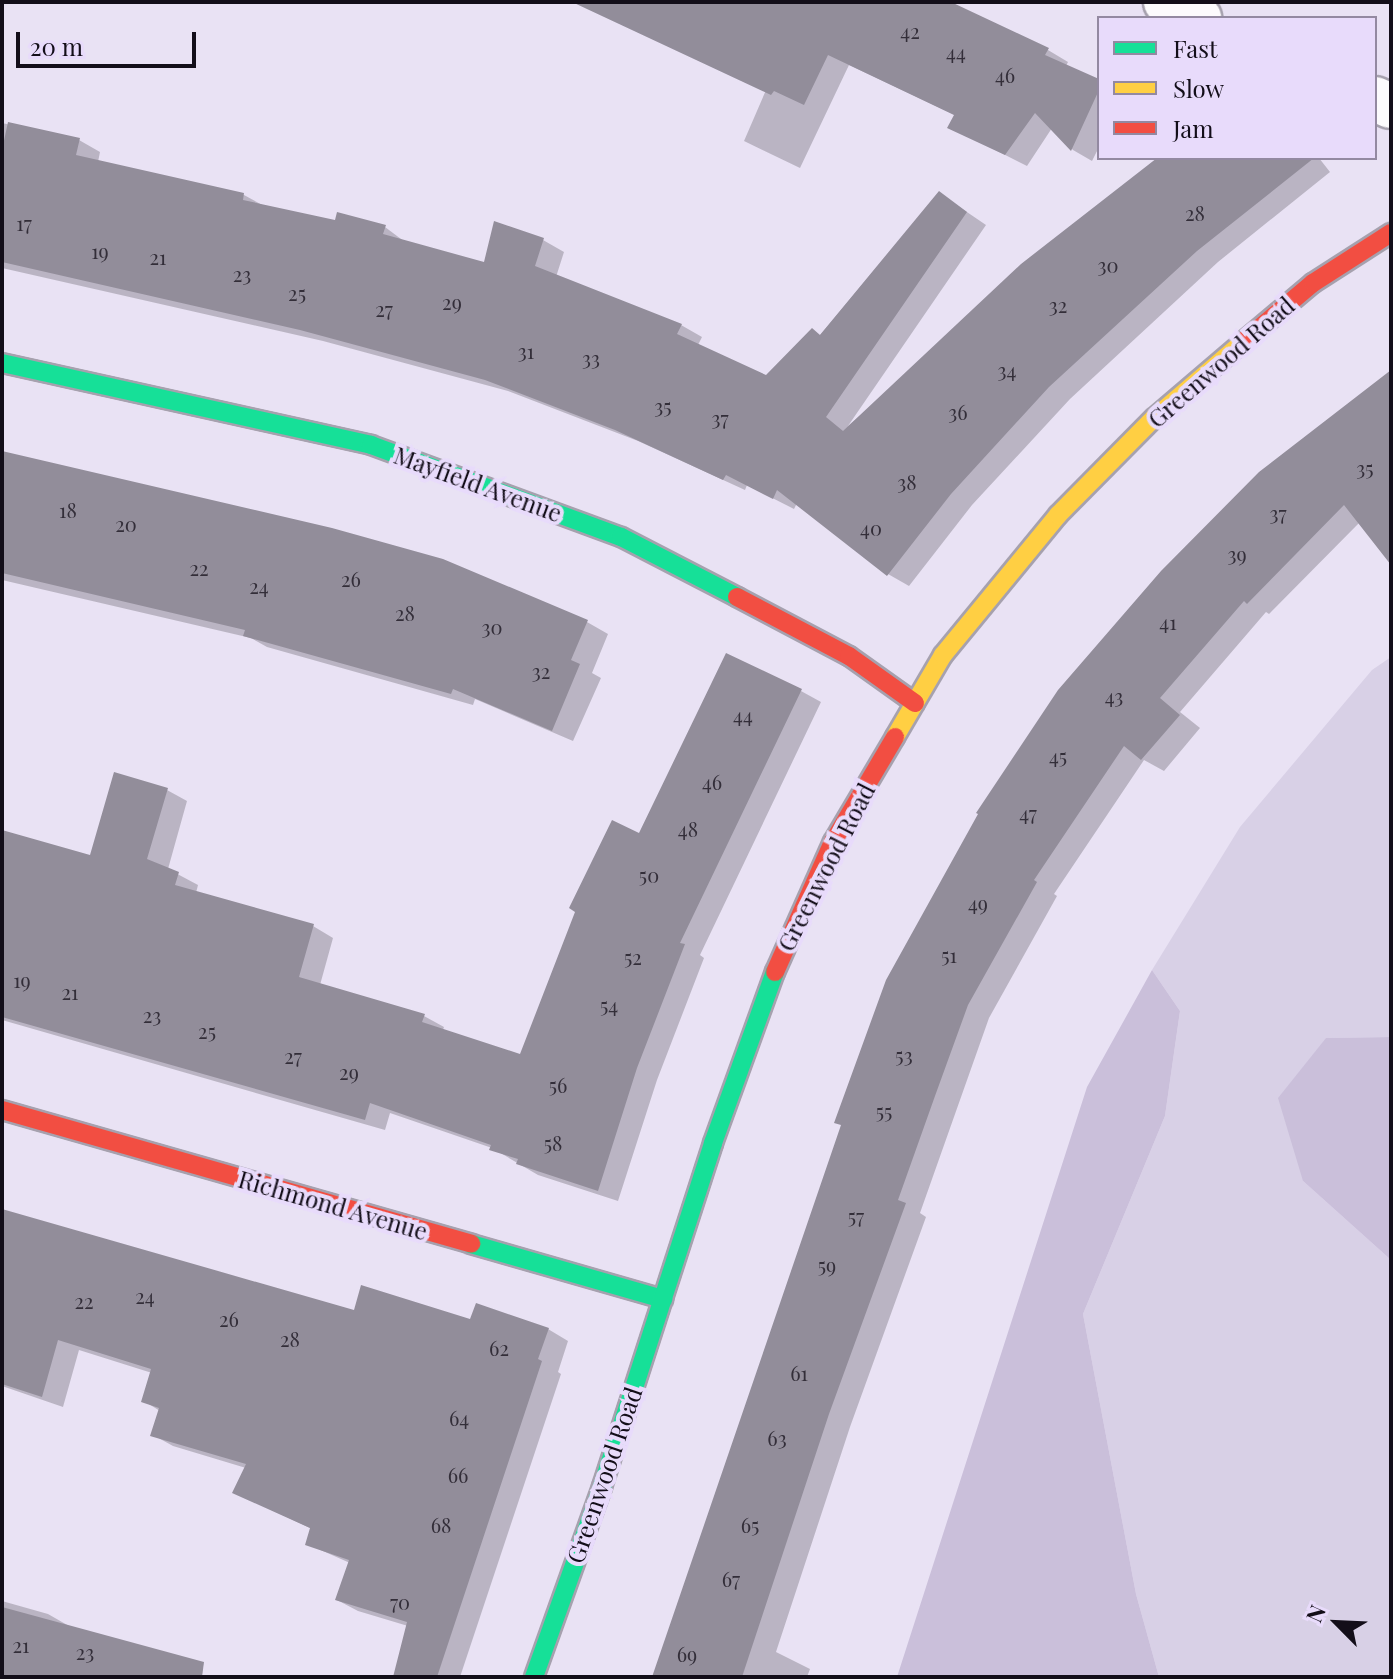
<!DOCTYPE html>
<html>
<head>
<meta charset="utf-8">
<style>
	body { margin:0 }
	#map { position:relative; width:1393px; height:1679px; overflow:hidden; background:#e9e2f4; font-family:"Playfair Display",serif }
	div>[style] { position:absolute }
	[style*='--x'] { left:calc(var(--x)*1px); top:calc(var(--y)*1px); width:calc(var(--w)*1px); rotate:calc(var(--a)*1deg) }
	.green>* { inset:0; background:#d8d0e6 }
	.forest>* { inset:0; background:#cabfda }
	.shadow>* { inset:0; background:#0003 }
	.building>* { inset:0; background:#928d9a }
	.roads { filter:drop-shadow(2px 0 #a6a1ae) drop-shadow(-2px 0 #a6a1ae) drop-shadow(0 2px #a6a1ae) drop-shadow(0 -2px #a6a1ae) }
	.street>* { height:44px; margin:-22px; padding:0 22px; transform-origin:22px; border-radius:22px; background:#fcfbfd }
	.fast>* { height:18px; margin:-9px; padding:0 9px; transform-origin:9px; border-radius:9px; background:#16e098 }
	.slow>* { height:18px; margin:-9px; padding:0 9px; transform-origin:9px; border-radius:9px; background:#ffcf43 }
	.jam>* { height:18px; margin:-9px; padding:0 9px; transform-origin:9px; border-radius:9px; background:#f24e42 }
	span { translate:-50% -50%; white-space:nowrap; text-align:center; line-height:1.15; -webkit-text-stroke:8px #e8dbfb; paint-order:stroke }
	.number-label { font-size:20px; color:#332e39 }
	.number-label span { -webkit-text-stroke-width:0 }
	.street-label { font-size:24px; color:#130e19 }
	.frame { position:absolute; inset:0; border:4px solid #130e19; pointer-events:none }
	.legend { position:absolute; left:1097px; top:16px; width:280px; height:144px; box-sizing:border-box; background:#e8dbfb; border:2px solid #9389a1; margin:0; padding:10px 14px; list-style:none; font-size:24px; color:#130e19 }
	.legend li { display:flex; align-items:center; gap:16px; height:40px }
	.legend b { width:40px; border:2px solid #9389a1 }
	.north { position:absolute; left:1297px; top:1583px; width:80px; height:80px; -webkit-text-stroke:6px #e8dbfb; paint-order:stroke; rotate:294deg; font-size:22px; font-weight:700; line-height:32px; text-align:center; color:#130e19 }
	.north::after { content:''; display:block; margin:auto; width:28px; height:36px; background:#130e19; clip-path:polygon(50% 0,100% 100%,50% 72%,0 100%) }
	.scale { position:absolute; left:16px; top:32px; width:180px; height:36px; box-sizing:border-box; border:4px solid #130e19; border-top:0; padding-left:10px; font-size:24px; line-height:28px; white-space:nowrap; color:#130e19; -webkit-text-stroke:6px #e8dbfb; paint-order:stroke }
</style>
</head>
<body>
<div id="map">
	<div class="green">
		<i style="clip-path:polygon(1391px 657px,1391px 1037px,1326px 1038px,1303px 1181px,1391px 1260px,1391px 1677px,1159px 1677px,1136px 1594px,1083px 1314px,1165px 1116px,1180px 1011px,1152px 970px,1240px 827px,1372px 670px)"></i>
	</div>
	<div class="forest">
		<i style="clip-path:polygon(1152px 970px,1180px 1011px,1165px 1116px,1083px 1314px,1136px 1594px,1159px 1677px,897px 1677px,1087px 1087px)"></i>
		<i style="clip-path:polygon(1391px 1037px,1391px 1260px,1303px 1181px,1278px 1098px,1326px 1038px)"></i>
	</div>
	<div class="shadow">
		<i style="clip-path:polygon(648px 2px,946px 2px,1048px 50px,1068px 62px,1066px 66px,1099px 81px,1099px 147px,1092px 161px,1073px 150px,1052px 128px,1027px 166px,950px 127px,955px 115px,849px 65px,800px 168px,744px 141px,779px 60px)"></i>
		<i style="clip-path:polygon(2px 123px,79px 140px,100px 152px,98px 162px,244px 195px,264px 206px,336px 222px,385px 227px,405px 242px,486px 265px,543px 240px,564px 252px,556px 277px,681px 325px,702px 337px,698px 345px,767px 378px,820px 335px,939px 193px,986px 225px,848px 426px,1160px 158px,1319px 158px,1330px 172px,1218px 262px,1070px 399px,972px 505px,909px 586px,888px 574px,797px 503px,794px 509px,747px 485px,745px 490px,638px 441px,508px 391px,323px 341px,2px 268px)"></i>
		<i style="clip-path:polygon(1391px 371px,1391px 531px,1360px 522px,1269px 614px,1266px 612px,1180px 712px,1200px 728px,1164px 771px,1144px 760px,1054px 894px,1057px 896px,989px 1018px,920px 1213px,926px 1217px,850px 1427px,776px 1652px,810px 1669px,807px 1677px,653px 1677px,843px 1126px)"></i>
		<i style="clip-path:polygon(2px 452px,587px 622px,608px 634px,592px 673px,601px 678px,573px 741px,475px 699px,473px 705px,267px 647px,251px 638px,2px 580px)"></i>
		<i style="clip-path:polygon(801px 691px,821px 702px,700px 955px,704px 958px,657px 1080px,618px 1201px,538px 1175px,492px 1148px,390px 1113px,385px 1130px,2px 1020px,2px 832px,91px 858px,167px 790px,187px 801px,168px 869px,198px 885px,196px 893px,313px 926px,333px 938px,320px 985px,424px 1016px,444px 1027px,443px 1030px,521px 1056px,640px 836px)"></i>
		<i style="clip-path:polygon(2px 1210px,355px 1312px,548px 1329px,568px 1341px,558px 1372px,561px 1374px,460px 1677px,395px 1677px,408px 1626px,358px 1611px,337px 1600px,350px 1563px,307px 1544px,312px 1529px,234px 1492px,246px 1468px,173px 1446px,153px 1435px,160px 1411px,144px 1401px,152px 1373px,79px 1350px,63px 1407px,2px 1386px)"></i>
		<i style="clip-path:polygon(2px 1601px,48px 1614px,69px 1626px,196px 1677px,2px 1677px)"></i>
	</div>
	<div class="building">
		<i style="clip-path:polygon(572px 2px,951px 2px,1049px 48px,1045px 55px,1099px 79px,1099px 90px,1071px 151px,1035px 113px,1005px 155px,947px 128px,954px 115px,828px 55px,804px 105px,774px 91px,771px 95px)"></i>
		<i style="clip-path:polygon(8px 122px,80px 138px,76px 155px,244px 193px,243px 200px,335px 220px,337px 212px,386px 225px,383px 234px,484px 262px,494px 221px,544px 238px,535px 266px,682px 324px,677px 334px,766px 375px,812px 328px,820px 335px,939px 191px,967px 212px,826px 417px,843px 431px,1021px 264px,1157px 158px,1314px 158px,1197px 251px,1049px 387px,951px 494px,887px 576px,777px 490px,773px 499px,726px 475px,723px 480px,615px 430px,485px 380px,300px 330px,2px 262px,2px 150px)"></i>
		<i style="clip-path:polygon(1391px 370px,1391px 565px,1344px 505px,1247px 604px,1244px 601px,1160px 698px,1180px 715px,1141px 760px,1124px 746px,1034px 880px,1037px 882px,968px 1005px,935px 1096px,898px 1200px,906px 1203px,829px 1414px,742px 1677px,652px 1677px,841px 1125px,834px 1123px,886px 980px,978px 814px,976px 813px,1058px 690px,1161px 571px,1259px 472px)"></i>
		<i style="clip-path:polygon(2px 451px,332px 528px,443px 559px,588px 620px,571px 660px,580px 664px,552px 731px,453px 689px,451px 694px,243px 636px,245px 630px,2px 573px)"></i>
		<i style="clip-path:polygon(726px 653px,802px 689px,680px 943px,685px 944px,637px 1068px,598px 1191px,516px 1164px,518px 1159px,489px 1150px,491px 1145px,370px 1103px,365px 1120px,2px 1017px,2px 830px,90px 855px,114px 772px,168px 788px,147px 859px,179px 872px,175px 885px,314px 924px,299px 977px,425px 1014px,422px 1022px,520px 1054px,575px 912px,569px 908px,612px 820px,639px 833px)"></i>
		<i style="clip-path:polygon(2px 1209px,354px 1310px,361px 1285px,470px 1319px,476px 1303px,549px 1328px,538px 1359px,542px 1361px,437px 1677px,393px 1677px,407px 1622px,335px 1600px,349px 1560px,305px 1545px,310px 1528px,232px 1493px,246px 1464px,150px 1436px,159px 1408px,141px 1402px,151px 1369px,58px 1340px,42px 1397px,2px 1384px)"></i>
		<i style="clip-path:polygon(2px 1607px,204px 1662px,202px 1677px,2px 1677px)"></i>
	</div>
	<div class="roads">
		<div class="street">
			<i style="--x:1166;--y:2;--w:37;--a:26"></i>
			<i style="--x:1375;--y:99;--w:17;--a:24"></i>
		</div>
		<div class="fast">
			<i style="--x:2;--y:363;--w:378;--a:12.5"></i>
			<i style="--x:371;--y:445;--w:266;--a:20.2"></i>
			<i style="--x:621;--y:537;--w:131;--a:27.3"></i>
			<i style="--x:471;--y:1244;--w:200;--a:16"></i>
			<i style="--x:534;--y:1677;--w:202;--a:-70.3"></i>
			<i style="--x:602;--y:1487;--w:361;--a:-72.1"></i>
			<i style="--x:713;--y:1143;--w:182;--a:-70.1"></i>
		</div>
		<div class="slow">
			<i style="--x:895;--y:737;--w:95;--a:-59.7"></i>
			<i style="--x:943;--y:655;--w:181;--a:-50.6"></i>
			<i style="--x:1058;--y:515;--w:136;--a:-45.3"></i>
			<i style="--x:1154;--y:418;--w:117;--a:-40.5"></i>
		</div>
		<div class="jam">
			<i style="--x:1243;--y:342;--w:92;--a:-40.1"></i>
			<i style="--x:1313;--y:283;--w:93;--a:-32.7"></i>
			<i style="--x:737;--y:597;--w:127;--a:27.8"></i>
			<i style="--x:849;--y:656;--w:81;--a:35.5"></i>
			<i style="--x:775;--y:972;--w:142;--a:-66"></i>
			<i style="--x:833;--y:842;--w:122;--a:-59.4"></i>
			<i style="--x:2;--y:1110;--w:488;--a:15.9"></i>
		</div>
	</div>
	<div class="number-label">
		<span style="left:910px;top:30px">42</span>
		<span style="left:956px;top:51px">44</span>
		<span style="left:1005px;top:74px">46</span>
		<span style="left:1195px;top:212px">28</span>
		<span style="left:24px;top:222px">17</span>
		<span style="left:100px;top:250px">19</span>
		<span style="left:158px;top:256px">21</span>
		<span style="left:1108px;top:264px">30</span>
		<span style="left:242px;top:273px">23</span>
		<span style="left:297px;top:292px">25</span>
		<span style="left:452px;top:301px">29</span>
		<span style="left:1058px;top:304px">32</span>
		<span style="left:384px;top:308px">27</span>
		<span style="left:526px;top:350px">31</span>
		<span style="left:591px;top:357px">33</span>
		<span style="left:1007px;top:369px">34</span>
		<span style="left:663px;top:405px">35</span>
		<span style="left:958px;top:411px">36</span>
		<span style="left:720px;top:417px">37</span>
		<span style="left:1365px;top:467px">35</span>
		<span style="left:907px;top:481px">38</span>
		<span style="left:68px;top:509px">18</span>
		<span style="left:1278px;top:512px">37</span>
		<span style="left:126px;top:523px">20</span>
		<span style="left:871px;top:527px">40</span>
		<span style="left:1237px;top:553px">39</span>
		<span style="left:199px;top:567px">22</span>
		<span style="left:351px;top:578px">26</span>
		<span style="left:259px;top:585px">24</span>
		<span style="left:405px;top:612px">28</span>
		<span style="left:1168px;top:621px">41</span>
		<span style="left:492px;top:626px">30</span>
		<span style="left:541px;top:670px">32</span>
		<span style="left:1114px;top:695px">43</span>
		<span style="left:743px;top:714px">44</span>
		<span style="left:1058px;top:755px">45</span>
		<span style="left:712px;top:781px">46</span>
		<span style="left:1028px;top:812px">47</span>
		<span style="left:688px;top:828px">48</span>
		<span style="left:649px;top:874px">50</span>
		<span style="left:978px;top:902px">49</span>
		<span style="left:949px;top:954px">51</span>
		<span style="left:633px;top:956px">52</span>
		<span style="left:22px;top:979px">19</span>
		<span style="left:70px;top:991px">21</span>
		<span style="left:609px;top:1004px">54</span>
		<span style="left:152px;top:1014px">23</span>
		<span style="left:207px;top:1030px">25</span>
		<span style="left:904px;top:1054px">53</span>
		<span style="left:293px;top:1055px">27</span>
		<span style="left:349px;top:1071px">29</span>
		<span style="left:558px;top:1084px">56</span>
		<span style="left:884px;top:1110px">55</span>
		<span style="left:553px;top:1142px">58</span>
		<span style="left:856px;top:1215px">57</span>
		<span style="left:827px;top:1264px">59</span>
		<span style="left:145px;top:1295px">24</span>
		<span style="left:84px;top:1300px">22</span>
		<span style="left:229px;top:1318px">26</span>
		<span style="left:290px;top:1338px">28</span>
		<span style="left:499px;top:1347px">62</span>
		<span style="left:799px;top:1372px">61</span>
		<span style="left:459px;top:1417px">64</span>
		<span style="left:777px;top:1437px">63</span>
		<span style="left:458px;top:1474px">66</span>
		<span style="left:441px;top:1524px">68</span>
		<span style="left:750px;top:1524px">65</span>
		<span style="left:731px;top:1578px">67</span>
		<span style="left:400px;top:1601px">70</span>
		<span style="left:21px;top:1644px">21</span>
		<span style="left:85px;top:1651px">23</span>
		<span style="left:687px;top:1653px">69</span>
	</div>
	<div class="street-label">
		<span style="left:1221px;top:362px;rotate:-41deg">Greenwood Road</span>
		<span style="left:478px;top:484px;rotate:20deg">Mayfield Avenue</span>
		<span style="left:826px;top:867px;rotate:-63deg">Greenwood Road</span>
		<span style="left:333px;top:1205px;rotate:16deg">Richmond Avenue</span>
		<span style="left:604px;top:1475px;rotate:-71deg">Greenwood Road</span>
	</div>
	<div class="frame"></div>
	<ul class="legend">
	<li><b style="height:10px;background:#16e098"></b>Fast</li>
	<li><b style="height:10px;background:#ffcf43"></b>Slow</li>
	<li><b style="height:10px;background:#f24e42"></b>Jam</li>
	</ul>
	<div class="north">N</div>
	<div class="scale">20 m</div>
</div>
</body>
</html>
